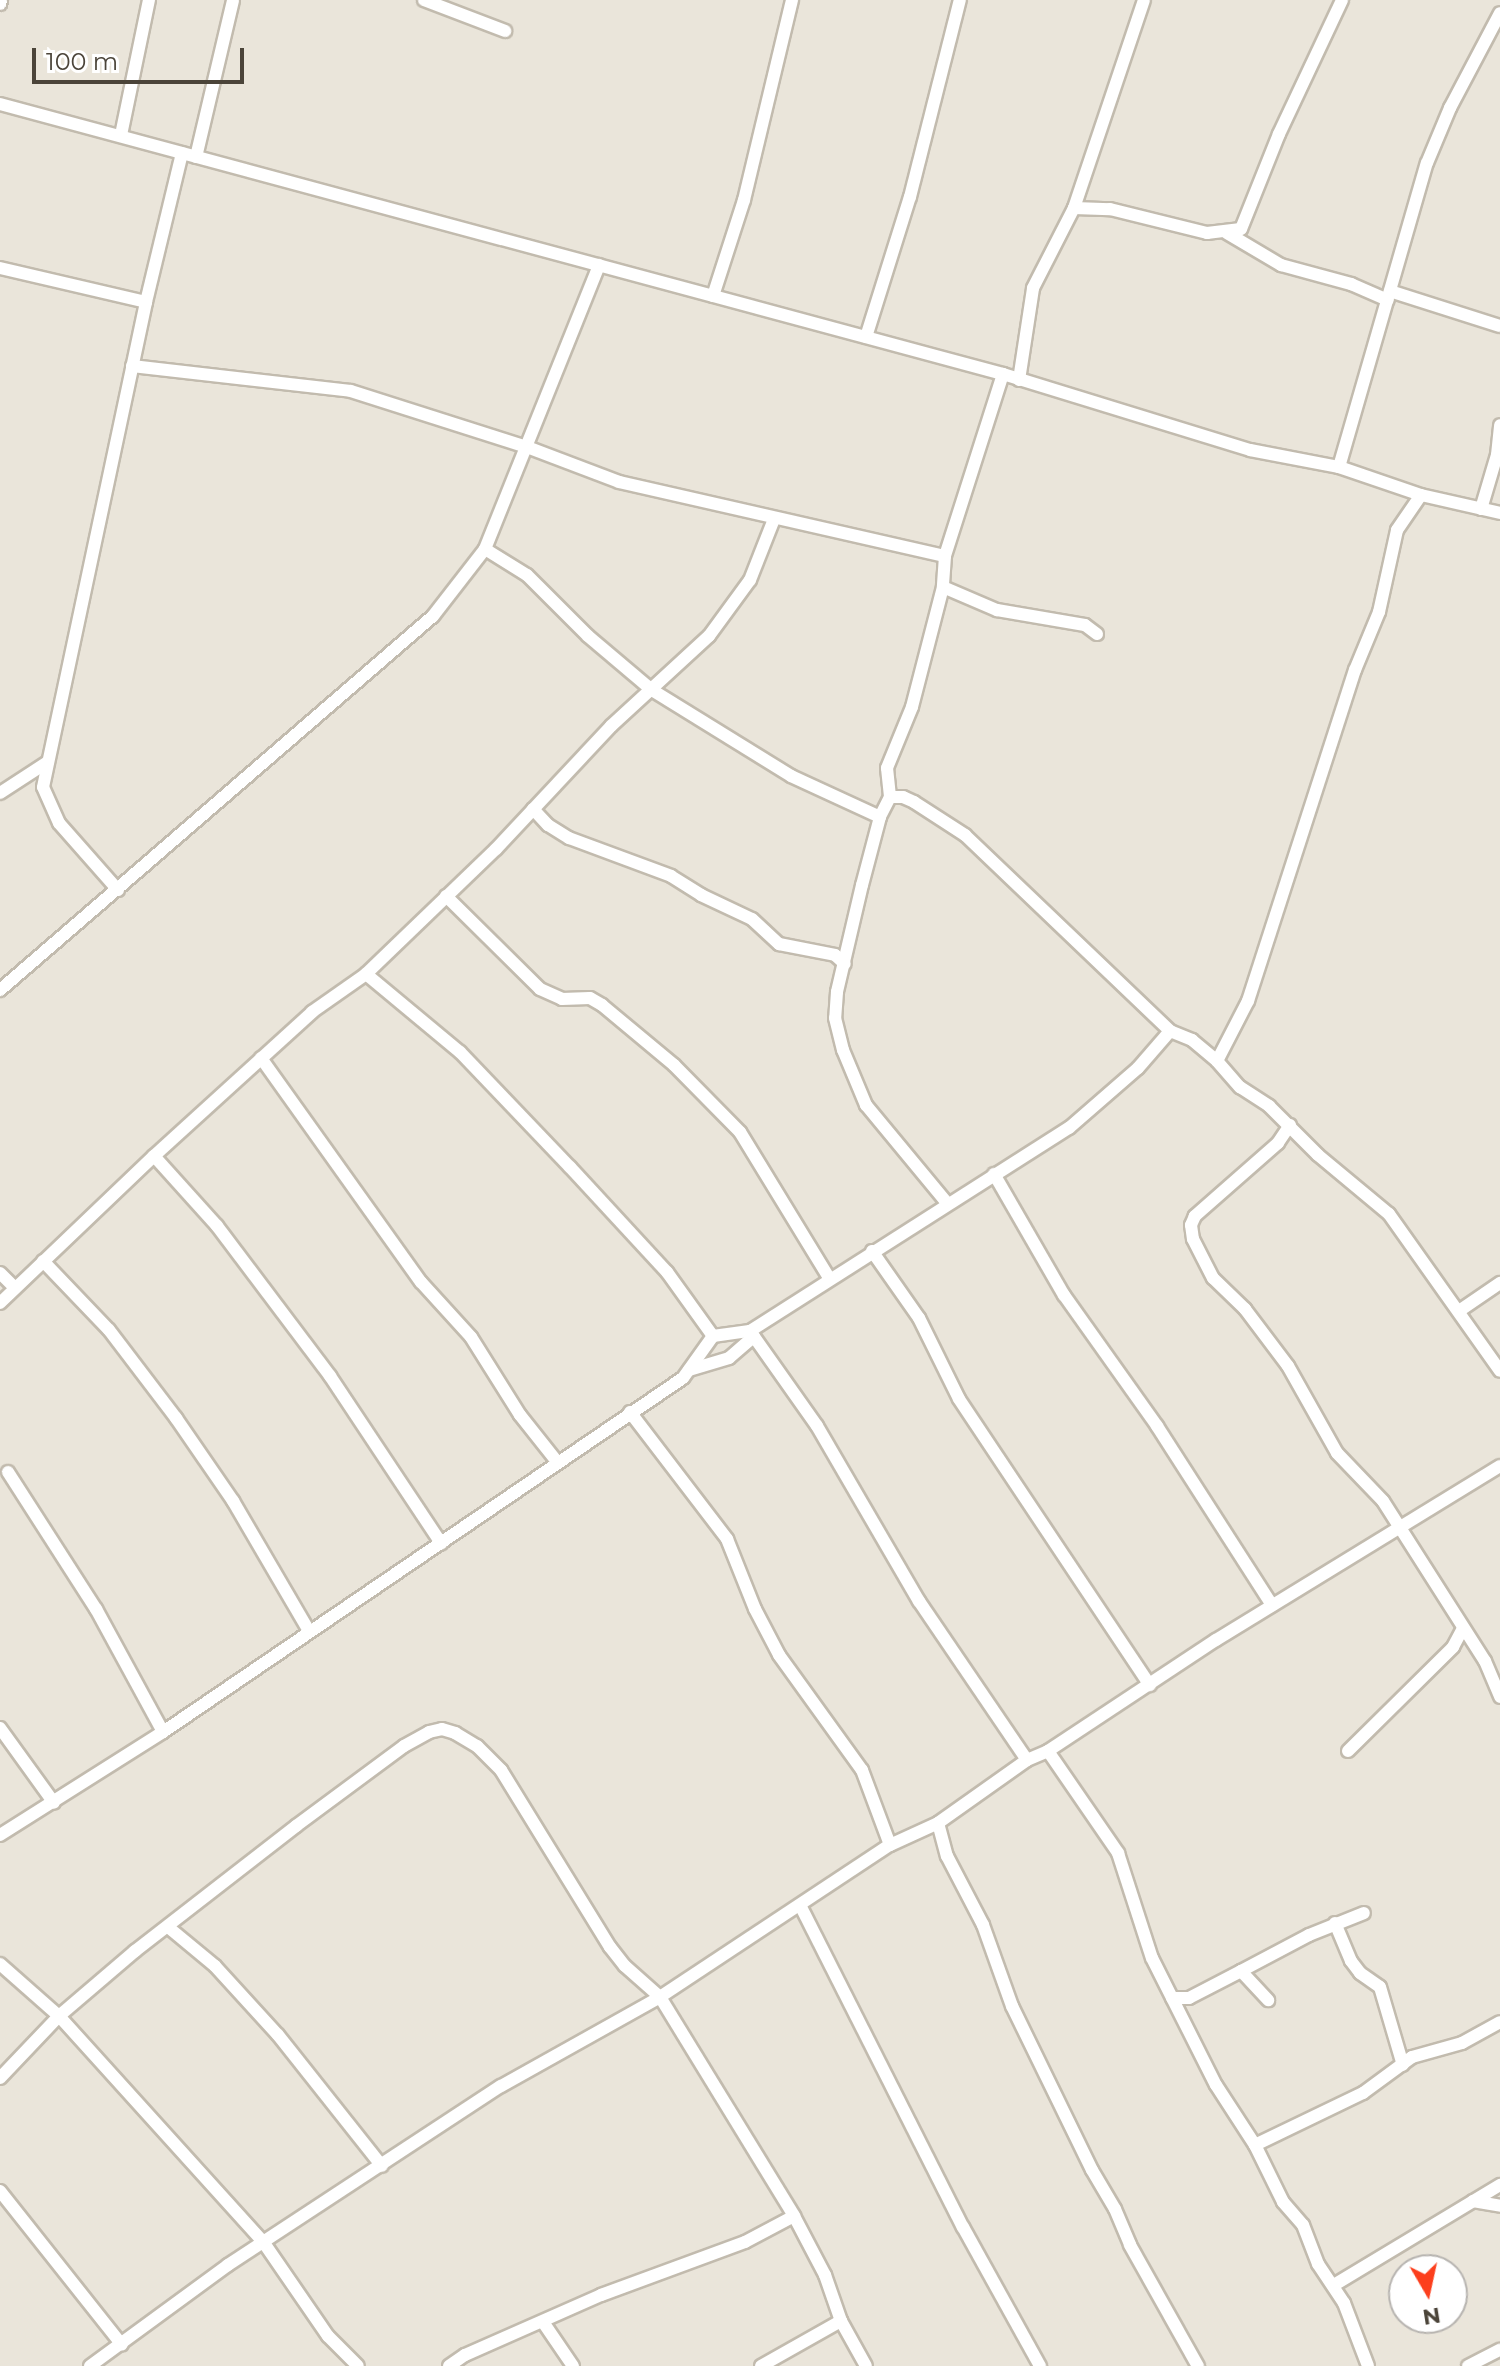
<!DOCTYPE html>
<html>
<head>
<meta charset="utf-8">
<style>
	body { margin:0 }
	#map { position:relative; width:1500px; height:2366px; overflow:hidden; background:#f6f3ec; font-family:Montserrat,sans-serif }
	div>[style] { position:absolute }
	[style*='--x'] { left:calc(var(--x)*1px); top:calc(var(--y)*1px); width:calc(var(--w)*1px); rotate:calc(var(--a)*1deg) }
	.residential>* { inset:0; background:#eae5da }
	.roads { filter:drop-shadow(2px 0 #c2bbae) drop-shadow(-2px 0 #c2bbae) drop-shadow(0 2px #c2bbae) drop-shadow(0 -2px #c2bbae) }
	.minor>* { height:12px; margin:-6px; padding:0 6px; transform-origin:6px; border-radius:6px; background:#fff }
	span { translate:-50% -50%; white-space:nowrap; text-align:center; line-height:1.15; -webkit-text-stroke:6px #fff; paint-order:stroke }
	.north { position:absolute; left:1388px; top:2254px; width:80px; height:80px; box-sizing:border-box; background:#fff; border:2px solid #b7b4b0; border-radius:50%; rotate:171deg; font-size:22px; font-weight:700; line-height:32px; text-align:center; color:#4b4439 }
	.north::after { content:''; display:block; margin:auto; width:28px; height:36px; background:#fc3f1d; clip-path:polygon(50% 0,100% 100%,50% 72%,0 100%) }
	.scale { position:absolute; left:32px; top:48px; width:212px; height:36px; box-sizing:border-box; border:4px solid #4b4439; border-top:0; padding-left:10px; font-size:24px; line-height:28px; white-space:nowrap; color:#4b4439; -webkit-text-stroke:6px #fff; paint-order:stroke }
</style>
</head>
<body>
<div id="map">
	<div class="residential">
		<i style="clip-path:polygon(evenodd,0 0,1500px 0,1500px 2366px,0 2366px,0 0,1404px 2270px,1452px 2270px,1452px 2318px,1404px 2318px,1404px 2270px)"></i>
	</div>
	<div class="roads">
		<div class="minor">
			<i style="--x:424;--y:0;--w:87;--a:20.9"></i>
			<i style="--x:0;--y:4;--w:4;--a:-76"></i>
			<i style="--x:0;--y:104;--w:1039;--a:15.07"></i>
			<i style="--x:1003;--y:374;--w:258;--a:17.1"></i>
			<i style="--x:1250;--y:450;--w:91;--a:10.8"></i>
			<i style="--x:1339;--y:467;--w:87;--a:18.9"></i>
			<i style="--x:1421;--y:495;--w:81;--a:12.8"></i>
			<i style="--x:121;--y:135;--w:138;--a:-78.3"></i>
			<i style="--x:196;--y:157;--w:161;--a:-76.7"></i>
			<i style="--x:1074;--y:208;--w:36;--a:2"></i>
			<i style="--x:1110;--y:209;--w:100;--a:13.9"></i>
			<i style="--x:1207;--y:233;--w:34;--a:-7"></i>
			<i style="--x:1241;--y:229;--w:102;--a:-68.2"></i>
			<i style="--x:1279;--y:134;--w:148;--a:-64.8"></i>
			<i style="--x:1227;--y:233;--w:63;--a:30.7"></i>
			<i style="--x:1281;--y:265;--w:73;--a:15.2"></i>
			<i style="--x:1351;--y:284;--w:40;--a:23.4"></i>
			<i style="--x:0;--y:268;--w:150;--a:13.1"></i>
			<i style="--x:1390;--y:291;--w:115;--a:17.7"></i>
			<i style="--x:713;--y:296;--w:101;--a:-72.1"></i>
			<i style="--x:744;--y:200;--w:206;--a:-76.5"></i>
			<i style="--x:866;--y:337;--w:147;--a:-72.6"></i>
			<i style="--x:910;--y:197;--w:203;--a:-75.8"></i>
			<i style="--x:132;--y:366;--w:220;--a:6.5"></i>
			<i style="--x:351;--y:391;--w:185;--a:17.7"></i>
			<i style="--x:527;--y:447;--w:98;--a:20.8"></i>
			<i style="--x:619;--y:482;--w:334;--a:12.8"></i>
			<i style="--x:1003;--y:374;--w:191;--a:107.7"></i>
			<i style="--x:945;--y:556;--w:31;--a:94"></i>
			<i style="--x:943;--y:587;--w:124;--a:104.5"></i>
			<i style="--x:912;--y:707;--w:66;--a:112.3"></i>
			<i style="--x:887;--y:768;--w:29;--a:84"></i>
			<i style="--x:890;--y:797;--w:13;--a:0"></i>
			<i style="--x:903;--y:797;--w:12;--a:24"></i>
			<i style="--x:914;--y:802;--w:61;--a:32.9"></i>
			<i style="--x:965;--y:835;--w:284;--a:43.7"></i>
			<i style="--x:1170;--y:1031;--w:24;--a:22"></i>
			<i style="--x:1192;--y:1040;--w:33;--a:40"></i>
			<i style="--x:1217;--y:1061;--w:35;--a:49"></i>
			<i style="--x:1240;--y:1087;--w:35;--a:33"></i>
			<i style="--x:1269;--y:1106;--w:69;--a:45"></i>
			<i style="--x:1318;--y:1155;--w:92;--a:39.7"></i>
			<i style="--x:1389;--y:1214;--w:192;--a:54.7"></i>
			<i style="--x:1019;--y:380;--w:93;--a:-81.3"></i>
			<i style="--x:1033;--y:288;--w:90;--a:-62.9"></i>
			<i style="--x:1074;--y:208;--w:219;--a:-71.4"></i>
			<i style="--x:1339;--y:467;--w:316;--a:-73.9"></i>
			<i style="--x:1427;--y:163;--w:60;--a:-67.3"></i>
			<i style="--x:1450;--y:108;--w:107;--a:-62.2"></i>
			<i style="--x:1481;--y:509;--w:56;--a:-73.5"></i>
			<i style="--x:1497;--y:455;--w:30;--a:-84"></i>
			<i style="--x:485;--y:549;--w:49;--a:31.8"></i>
			<i style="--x:527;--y:575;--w:86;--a:45"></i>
			<i style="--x:588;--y:636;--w:84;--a:40.2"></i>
			<i style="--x:652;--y:690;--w:163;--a:31.7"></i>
			<i style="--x:791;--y:776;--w:98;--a:24.7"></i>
			<i style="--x:943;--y:587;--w:59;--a:23.1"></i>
			<i style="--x:997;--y:610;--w:89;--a:9.7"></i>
			<i style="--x:1085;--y:625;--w:15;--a:37"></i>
			<i style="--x:0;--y:793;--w:55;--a:-33.1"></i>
			<i style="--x:890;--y:797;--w:22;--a:117"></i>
			<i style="--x:880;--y:817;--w:70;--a:104.8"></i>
			<i style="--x:862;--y:885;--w:110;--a:103.2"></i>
			<i style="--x:837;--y:992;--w:26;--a:94"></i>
			<i style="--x:835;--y:1018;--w:33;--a:76"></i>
			<i style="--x:843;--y:1050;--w:60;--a:67.3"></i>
			<i style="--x:866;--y:1105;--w:127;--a:50.4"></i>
			<i style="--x:533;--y:809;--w:22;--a:47"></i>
			<i style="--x:548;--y:825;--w:25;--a:32"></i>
			<i style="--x:569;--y:838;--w:109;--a:20.4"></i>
			<i style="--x:671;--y:876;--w:36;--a:32"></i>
			<i style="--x:701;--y:895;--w:56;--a:25.2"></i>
			<i style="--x:752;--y:919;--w:37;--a:43"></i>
			<i style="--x:779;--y:944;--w:57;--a:11.1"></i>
			<i style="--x:835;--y:955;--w:13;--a:42"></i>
			<i style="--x:118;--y:890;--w:89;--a:-131.4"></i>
			<i style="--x:59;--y:823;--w:39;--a:-114"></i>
			<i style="--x:43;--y:787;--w:496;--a:-78"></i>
			<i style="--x:146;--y:302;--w:153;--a:-76.4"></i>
			<i style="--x:446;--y:896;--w:132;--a:44.7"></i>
			<i style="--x:540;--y:989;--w:24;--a:24"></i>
			<i style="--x:562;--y:999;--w:28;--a:-2"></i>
			<i style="--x:590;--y:998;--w:14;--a:30"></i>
			<i style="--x:602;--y:1005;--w:94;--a:39.8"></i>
			<i style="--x:674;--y:1065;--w:94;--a:45.4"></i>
			<i style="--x:740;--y:1132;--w:171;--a:58.6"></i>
			<i style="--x:366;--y:974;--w:122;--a:39.7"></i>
			<i style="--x:460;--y:1052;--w:159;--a:46.3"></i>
			<i style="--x:570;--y:1167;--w:143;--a:47.3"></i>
			<i style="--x:667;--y:1272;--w:79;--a:54.3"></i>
			<i style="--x:0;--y:990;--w:572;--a:-40.82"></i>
			<i style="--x:433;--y:616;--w:85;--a:-52.2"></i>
			<i style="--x:485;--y:549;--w:306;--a:-68.1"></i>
			<i style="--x:261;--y:1058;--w:275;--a:54.5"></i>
			<i style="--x:421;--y:1282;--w:74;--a:47.7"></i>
			<i style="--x:471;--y:1337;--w:92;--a:57.9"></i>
			<i style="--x:520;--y:1415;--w:61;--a:51.6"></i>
			<i style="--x:1217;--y:1061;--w:68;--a:-62.7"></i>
			<i style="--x:1248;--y:1001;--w:348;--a:-72.1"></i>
			<i style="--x:1355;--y:670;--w:63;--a:-67.5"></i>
			<i style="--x:1379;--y:612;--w:84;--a:-77.6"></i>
			<i style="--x:1397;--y:530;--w:42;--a:-55.6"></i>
			<i style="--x:1290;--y:1125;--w:22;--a:124"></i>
			<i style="--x:1278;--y:1143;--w:111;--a:138.7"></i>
			<i style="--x:1195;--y:1216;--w:10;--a:114"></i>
			<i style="--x:1191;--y:1225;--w:14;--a:82"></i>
			<i style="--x:1193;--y:1239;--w:44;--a:62.9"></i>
			<i style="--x:1213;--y:1278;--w:45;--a:44.1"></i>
			<i style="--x:1245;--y:1309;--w:71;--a:53"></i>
			<i style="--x:1288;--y:1366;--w:100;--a:60.6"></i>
			<i style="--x:1337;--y:1453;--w:66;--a:46.2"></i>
			<i style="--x:1383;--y:1501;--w:190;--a:57.5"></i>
			<i style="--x:1485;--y:1661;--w:39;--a:67"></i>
			<i style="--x:154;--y:1156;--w:94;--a:48"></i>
			<i style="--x:217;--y:1226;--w:188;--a:53"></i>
			<i style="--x:330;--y:1376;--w:201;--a:56.4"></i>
			<i style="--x:994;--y:1174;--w:140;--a:60"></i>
			<i style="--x:1064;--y:1295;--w:161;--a:54.6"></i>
			<i style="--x:1157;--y:1426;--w:213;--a:57.3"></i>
			<i style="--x:872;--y:1251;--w:82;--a:55"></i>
			<i style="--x:919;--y:1318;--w:90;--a:63.7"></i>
			<i style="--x:959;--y:1399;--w:344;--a:56.3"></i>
			<i style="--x:43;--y:1261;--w:95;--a:46.3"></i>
			<i style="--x:109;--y:1330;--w:111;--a:52.7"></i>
			<i style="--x:176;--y:1418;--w:101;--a:55.5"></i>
			<i style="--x:233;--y:1501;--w:151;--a:59.7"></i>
			<i style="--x:0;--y:1273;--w:21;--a:45"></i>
			<i style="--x:0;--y:1303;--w:213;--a:-43.7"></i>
			<i style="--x:154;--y:1156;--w:214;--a:-42.3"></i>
			<i style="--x:312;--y:1012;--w:66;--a:-35.1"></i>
			<i style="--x:366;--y:974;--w:180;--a:-43.9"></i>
			<i style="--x:496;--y:849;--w:168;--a:-46.9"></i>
			<i style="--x:611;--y:726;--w:133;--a:-42.6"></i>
			<i style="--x:709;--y:636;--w:69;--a:-53.8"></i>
			<i style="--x:750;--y:580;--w:66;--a:-68.5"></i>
			<i style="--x:1459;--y:1311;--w:50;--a:-34.3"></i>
			<i style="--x:750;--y:1331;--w:116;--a:54.8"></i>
			<i style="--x:817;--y:1426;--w:203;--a:59.8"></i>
			<i style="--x:919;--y:1601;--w:192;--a:55.8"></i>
			<i style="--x:689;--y:1370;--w:42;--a:-16.7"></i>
			<i style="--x:729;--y:1358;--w:33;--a:-41"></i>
			<i style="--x:630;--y:1412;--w:160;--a:52.6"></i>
			<i style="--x:727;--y:1539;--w:75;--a:68.2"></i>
			<i style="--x:755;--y:1609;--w:52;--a:62.4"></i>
			<i style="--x:779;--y:1655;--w:142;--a:54.2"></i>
			<i style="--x:862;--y:1770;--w:80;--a:69.5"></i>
			<i style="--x:8;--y:1472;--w:163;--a:57.3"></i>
			<i style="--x:96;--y:1609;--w:140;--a:61.4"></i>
			<i style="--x:0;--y:1728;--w:92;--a:54.2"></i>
			<i style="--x:1048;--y:1751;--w:124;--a:55.5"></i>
			<i style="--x:1118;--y:1853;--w:110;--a:72.1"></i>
			<i style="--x:1152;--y:1958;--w:142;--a:63.3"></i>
			<i style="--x:1216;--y:2085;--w:72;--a:57"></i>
			<i style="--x:1255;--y:2145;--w:64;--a:63.8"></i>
			<i style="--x:1283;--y:2202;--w:30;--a:49"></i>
			<i style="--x:1303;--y:2225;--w:42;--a:69"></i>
			<i style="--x:1318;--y:2264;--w:47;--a:56.3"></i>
			<i style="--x:1344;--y:2303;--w:67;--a:69.1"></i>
			<i style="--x:1348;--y:1751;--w:148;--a:-44.7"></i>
			<i style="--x:1453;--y:1647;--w:21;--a:-62"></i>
			<i style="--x:938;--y:1823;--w:34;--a:75"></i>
			<i style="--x:947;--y:1856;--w:78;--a:62.4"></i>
			<i style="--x:983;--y:1925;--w:86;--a:70.3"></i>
			<i style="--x:1012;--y:2006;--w:182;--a:64"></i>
			<i style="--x:1092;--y:2170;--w:45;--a:59.5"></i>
			<i style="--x:1115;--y:2209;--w:39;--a:67"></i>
			<i style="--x:1130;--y:2245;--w:139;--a:60.7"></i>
			<i style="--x:0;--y:1835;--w:193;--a:-32.3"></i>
			<i style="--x:163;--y:1732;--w:629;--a:-34.25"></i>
			<i style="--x:683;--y:1378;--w:52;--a:-54.5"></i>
			<i style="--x:713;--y:1336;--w:37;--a:-8"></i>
			<i style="--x:750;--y:1331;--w:378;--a:-32.5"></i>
			<i style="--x:1069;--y:1128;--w:91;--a:-41"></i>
			<i style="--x:1138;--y:1068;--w:49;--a:-49.1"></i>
			<i style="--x:800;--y:1905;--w:361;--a:63.2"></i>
			<i style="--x:963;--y:2227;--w:159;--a:61"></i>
			<i style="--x:1335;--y:1923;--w:41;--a:67.2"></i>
			<i style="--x:1351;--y:1961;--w:15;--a:53"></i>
			<i style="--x:1360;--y:1973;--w:24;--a:35"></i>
			<i style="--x:1380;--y:1987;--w:81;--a:73.6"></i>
			<i style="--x:168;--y:1927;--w:61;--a:39.7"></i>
			<i style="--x:215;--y:1966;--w:93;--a:47.6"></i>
			<i style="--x:278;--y:2035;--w:167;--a:51.6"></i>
			<i style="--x:0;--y:1964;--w:79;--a:41.4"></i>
			<i style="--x:59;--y:2016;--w:306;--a:47.9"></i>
			<i style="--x:264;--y:2243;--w:113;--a:55.5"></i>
			<i style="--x:328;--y:2336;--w:42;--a:45"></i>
			<i style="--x:1241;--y:1971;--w:77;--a:-27.9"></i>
			<i style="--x:1309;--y:1935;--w:59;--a:-21.8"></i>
			<i style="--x:1172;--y:1998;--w:17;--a:0"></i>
			<i style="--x:1189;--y:1998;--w:59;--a:-27.4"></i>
			<i style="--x:1241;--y:1971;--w:40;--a:47"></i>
			<i style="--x:0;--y:2078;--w:86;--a:-46.4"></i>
			<i style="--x:59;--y:2016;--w:100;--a:-40.5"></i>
			<i style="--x:135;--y:1951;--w:204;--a:-37.8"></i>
			<i style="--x:296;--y:1826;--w:134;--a:-36.5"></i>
			<i style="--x:404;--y:1746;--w:29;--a:-29"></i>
			<i style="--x:429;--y:1732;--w:13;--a:-13"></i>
			<i style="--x:442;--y:1729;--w:14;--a:17"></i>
			<i style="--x:455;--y:1733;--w:26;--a:31"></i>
			<i style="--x:477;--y:1746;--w:34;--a:45"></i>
			<i style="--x:501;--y:1770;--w:208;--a:58.4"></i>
			<i style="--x:610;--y:1947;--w:24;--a:52"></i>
			<i style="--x:625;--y:1966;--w:47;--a:41.5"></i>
			<i style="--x:660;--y:1997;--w:257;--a:58.5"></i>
			<i style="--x:794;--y:2216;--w:67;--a:62.3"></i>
			<i style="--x:825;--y:2275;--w:49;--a:70.8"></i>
			<i style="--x:841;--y:2321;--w:51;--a:60.9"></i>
			<i style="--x:1255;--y:2145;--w:120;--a:-25.7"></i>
			<i style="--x:1363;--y:2093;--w:61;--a:-36.3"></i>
			<i style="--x:1412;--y:2057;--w:52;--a:-15.6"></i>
			<i style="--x:1462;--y:2043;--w:43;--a:-28.9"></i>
			<i style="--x:0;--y:2191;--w:196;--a:51.6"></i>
			<i style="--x:1473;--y:2201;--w:27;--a:10"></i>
			<i style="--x:1334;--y:2285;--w:194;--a:-31.1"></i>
			<i style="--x:543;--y:2322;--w:53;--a:55.7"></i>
			<i style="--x:90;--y:2366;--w:171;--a:-36.2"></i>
			<i style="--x:228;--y:2265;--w:326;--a:-33.3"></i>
			<i style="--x:501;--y:2086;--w:182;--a:-29.2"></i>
			<i style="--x:660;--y:1997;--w:276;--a:-33.5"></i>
			<i style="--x:890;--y:1845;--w:53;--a:-24.6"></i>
			<i style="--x:938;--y:1823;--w:109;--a:-35.3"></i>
			<i style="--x:1027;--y:1760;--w:23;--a:-23"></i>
			<i style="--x:1048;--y:1751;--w:201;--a:-33.5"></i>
			<i style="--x:1216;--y:1640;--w:333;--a:-31.5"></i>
			<i style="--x:449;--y:2366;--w:19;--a:-35"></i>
			<i style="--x:465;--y:2355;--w:149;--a:-23.8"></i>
			<i style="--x:601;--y:2295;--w:153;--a:-20.2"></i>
			<i style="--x:745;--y:2242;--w:55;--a:-28"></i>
			<i style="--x:761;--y:2366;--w:92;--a:-29.4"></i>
			<i style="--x:1468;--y:2366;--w:36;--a:-27"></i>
		</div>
	</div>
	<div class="north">N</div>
	<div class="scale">100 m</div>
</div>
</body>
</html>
